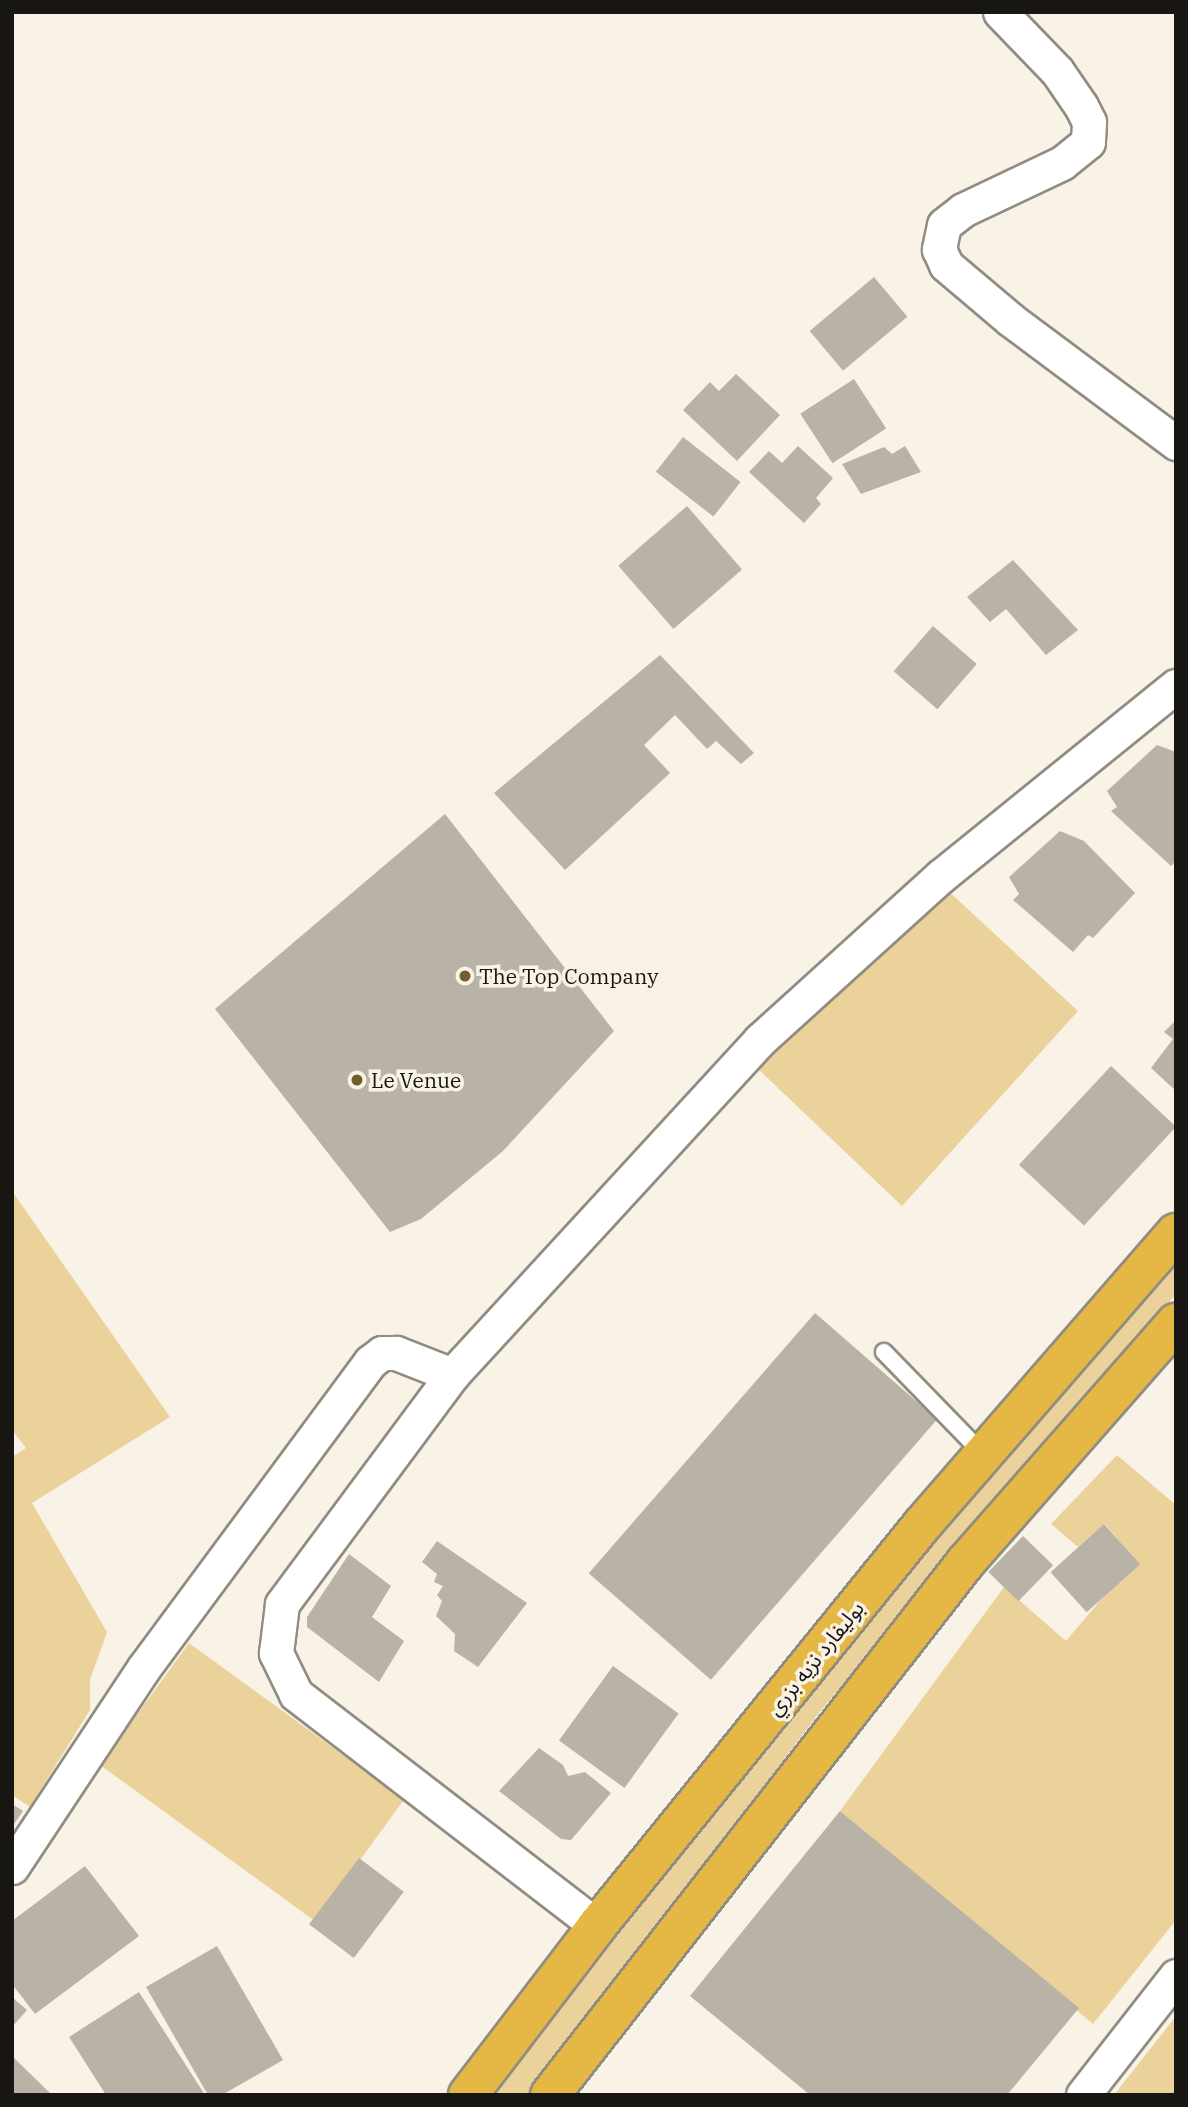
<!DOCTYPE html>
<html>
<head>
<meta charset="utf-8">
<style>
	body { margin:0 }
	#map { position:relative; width:1188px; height:2107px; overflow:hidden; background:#f9f3e7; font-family:"IBM Plex Serif","Noto Sans Arabic",serif }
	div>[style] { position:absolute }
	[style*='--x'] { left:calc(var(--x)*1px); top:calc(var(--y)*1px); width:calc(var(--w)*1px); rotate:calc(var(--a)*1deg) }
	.green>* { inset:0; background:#ebd29a; transform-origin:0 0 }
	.building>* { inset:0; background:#b8b2a7; transform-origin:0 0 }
	.roads { filter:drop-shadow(2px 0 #918c81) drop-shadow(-2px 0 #918c81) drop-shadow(0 2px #918c81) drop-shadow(0 -2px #918c81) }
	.lane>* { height:16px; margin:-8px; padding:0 8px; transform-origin:8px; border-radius:8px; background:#fff }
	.street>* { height:33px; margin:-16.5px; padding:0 16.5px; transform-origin:16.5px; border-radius:16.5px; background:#fff }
	.highway>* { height:38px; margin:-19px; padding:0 19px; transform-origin:19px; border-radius:19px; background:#e5b745 }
	.dots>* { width:19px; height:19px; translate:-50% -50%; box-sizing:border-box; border:4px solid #f9f3e7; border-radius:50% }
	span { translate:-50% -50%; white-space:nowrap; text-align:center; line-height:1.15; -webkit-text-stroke:7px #f9f3e7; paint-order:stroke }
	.poi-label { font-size:21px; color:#181612 }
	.left { translate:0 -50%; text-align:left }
	.street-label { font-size:21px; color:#181612 }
	.frame { position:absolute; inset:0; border:14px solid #181612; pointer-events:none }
</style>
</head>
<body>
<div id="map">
	<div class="green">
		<i style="clip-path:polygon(944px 887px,1078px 1011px,902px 1206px,756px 1067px,829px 1004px)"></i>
		<i style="clip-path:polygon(12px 1191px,170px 1417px,32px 1503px,107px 1632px,90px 1680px,90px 1710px,30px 1807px,12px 1795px,12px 1457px,26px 1448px,12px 1430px)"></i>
		<i style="clip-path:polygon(1176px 1262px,1176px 1294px,822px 1709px,529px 2095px,493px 2095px,804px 1694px)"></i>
		<i style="clip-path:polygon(1117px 1455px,1176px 1505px,1176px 1920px,1093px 2024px,840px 1811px,1004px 1587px,1066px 1641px,1109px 1590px,1139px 1564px,1105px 1524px,1078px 1547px,1051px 1524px)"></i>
		<i style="left:189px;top:1643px;width:266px;height:151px;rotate:36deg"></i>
		<i style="clip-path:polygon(1176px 2016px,1176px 2095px,1114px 2095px)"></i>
	</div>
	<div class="building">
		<i style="left:874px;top:277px;width:52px;height:84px;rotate:50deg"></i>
		<i style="clip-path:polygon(736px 374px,780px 415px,737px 461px,683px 410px,710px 382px,719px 391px)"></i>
		<i style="left:854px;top:379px;width:59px;height:64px;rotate:57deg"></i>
		<i style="left:683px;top:437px;width:73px;height:44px;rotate:38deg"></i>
		<i style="clip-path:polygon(798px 446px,833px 478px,816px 498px,821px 504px,804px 523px,749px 472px,769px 451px,782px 463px)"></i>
		<i style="clip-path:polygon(905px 446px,921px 472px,861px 494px,842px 464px,884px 447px,892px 454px)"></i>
		<i style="left:687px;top:506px;width:84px;height:91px;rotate:49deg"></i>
		<i style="clip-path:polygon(1013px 560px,1078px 630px,1046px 655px,1006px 609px,990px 622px,967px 597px)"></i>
		<i style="left:933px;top:626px;width:58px;height:60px;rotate:41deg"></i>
		<i style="clip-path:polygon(660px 655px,754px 753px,741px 764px,716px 741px,707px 749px,675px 715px,644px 745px,670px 773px,565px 870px,494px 793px)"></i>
		<i style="clip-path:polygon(1157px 745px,1176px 752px,1176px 861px,1171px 866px,1111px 811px,1117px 807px,1107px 791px)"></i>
		<i style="clip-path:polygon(445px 814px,614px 1031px,503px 1151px,421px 1219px,390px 1232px,215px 1009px)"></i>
		<i style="clip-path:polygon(1060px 831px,1084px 841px,1135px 893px,1093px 938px,1088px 935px,1073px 952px,1013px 900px,1019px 894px,1009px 877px)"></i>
		<i style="clip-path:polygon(1176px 1020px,1176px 1091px,1151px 1068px,1173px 1039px,1164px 1032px)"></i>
		<i style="left:1111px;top:1066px;width:89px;height:135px;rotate:43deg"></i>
		<i style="left:815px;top:1313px;width:162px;height:345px;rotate:41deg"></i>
		<i style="left:1104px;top:1524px;width:54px;height:72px;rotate:48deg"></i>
		<i style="left:1023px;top:1536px;width:42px;height:50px;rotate:44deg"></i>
		<i style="clip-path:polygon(437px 1541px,527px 1603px,478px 1667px,454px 1651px,455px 1634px,436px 1616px,442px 1601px,437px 1595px,443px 1586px,434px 1582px,437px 1574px,422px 1562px)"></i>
		<i style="clip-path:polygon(349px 1554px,391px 1586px,372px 1617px,404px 1641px,379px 1682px,307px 1627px,307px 1617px)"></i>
		<i style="left:613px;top:1666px;width:81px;height:92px;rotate:36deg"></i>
		<i style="clip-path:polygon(539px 1748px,563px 1765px,568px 1776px,585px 1772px,611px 1793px,571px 1840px,561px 1839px,499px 1791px)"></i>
		<i style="clip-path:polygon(12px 1804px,23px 1811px,12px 1827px)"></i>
		<i style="clip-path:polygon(840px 1811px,1079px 2008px,1007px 2095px,810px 2095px,690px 1996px)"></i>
		<i style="left:359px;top:1858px;width:56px;height:83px;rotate:37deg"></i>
		<i style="clip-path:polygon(85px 1866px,139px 1936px,35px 2014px,12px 1984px,12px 1921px)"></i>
		<i style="clip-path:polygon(217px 1946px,283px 2060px,222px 2095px,208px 2095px,146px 1987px)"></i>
		<i style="clip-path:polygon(139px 1992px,205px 2095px,106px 2095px,69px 2037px)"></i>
		<i style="clip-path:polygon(12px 1997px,27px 2010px,12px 2027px)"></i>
		<i style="clip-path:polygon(12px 2056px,52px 2095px,12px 2095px)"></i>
	</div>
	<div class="roads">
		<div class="lane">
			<i style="--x:884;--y:1352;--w:144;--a:45.8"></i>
		</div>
		<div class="street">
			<i style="--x:1000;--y:12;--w:82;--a:46"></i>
			<i style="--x:1057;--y:71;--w:42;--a:55.6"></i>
			<i style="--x:1081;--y:106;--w:18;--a:63"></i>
			<i style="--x:1089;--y:122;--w:20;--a:93"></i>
			<i style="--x:1088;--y:142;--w:33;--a:141"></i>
			<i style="--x:1062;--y:163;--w:110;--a:154.6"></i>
			<i style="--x:963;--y:210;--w:24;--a:142"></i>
			<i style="--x:944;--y:225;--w:25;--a:102"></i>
			<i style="--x:939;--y:249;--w:17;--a:66"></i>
			<i style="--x:946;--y:265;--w:85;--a:40.2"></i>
			<i style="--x:1011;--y:320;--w:206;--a:36.7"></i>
			<i style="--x:12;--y:1867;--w:237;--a:-56.5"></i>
			<i style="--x:143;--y:1669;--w:382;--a:-53.5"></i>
			<i style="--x:370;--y:1362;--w:15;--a:-37"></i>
			<i style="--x:382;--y:1353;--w:14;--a:0"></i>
			<i style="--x:396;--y:1353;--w:60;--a:21.4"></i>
			<i style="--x:597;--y:1926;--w:380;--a:-142.4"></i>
			<i style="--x:296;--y:1694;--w:46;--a:-116"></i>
			<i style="--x:276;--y:1653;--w:49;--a:-83"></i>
			<i style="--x:282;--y:1604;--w:285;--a:-53.4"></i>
			<i style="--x:452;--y:1375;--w:455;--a:-47.4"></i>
			<i style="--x:760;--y:1040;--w:244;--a:-42.2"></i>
			<i style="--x:941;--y:876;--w:302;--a:-39"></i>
			<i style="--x:1083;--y:2095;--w:151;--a:-52"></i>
		</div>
		<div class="highway">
			<i style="--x:468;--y:2095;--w:213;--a:-52.6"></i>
			<i style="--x:597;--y:1926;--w:516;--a:-50.98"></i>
			<i style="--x:922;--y:1525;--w:387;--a:-49"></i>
			<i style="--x:550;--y:2095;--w:675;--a:-52.04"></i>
			<i style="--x:965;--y:1563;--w:320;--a:-48.7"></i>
		</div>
	</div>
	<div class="dots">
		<i style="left:465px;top:976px;background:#725d2c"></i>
		<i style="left:357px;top:1080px;background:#725d2c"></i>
	</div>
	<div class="poi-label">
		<span class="left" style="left:479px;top:976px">The Top Company</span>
		<span class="left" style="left:371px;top:1080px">Le Venue</span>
	</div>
	<div class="street-label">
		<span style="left:815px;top:1658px;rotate:-51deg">بوليفارد نزيه بزري</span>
	</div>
	<div class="frame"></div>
</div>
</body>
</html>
